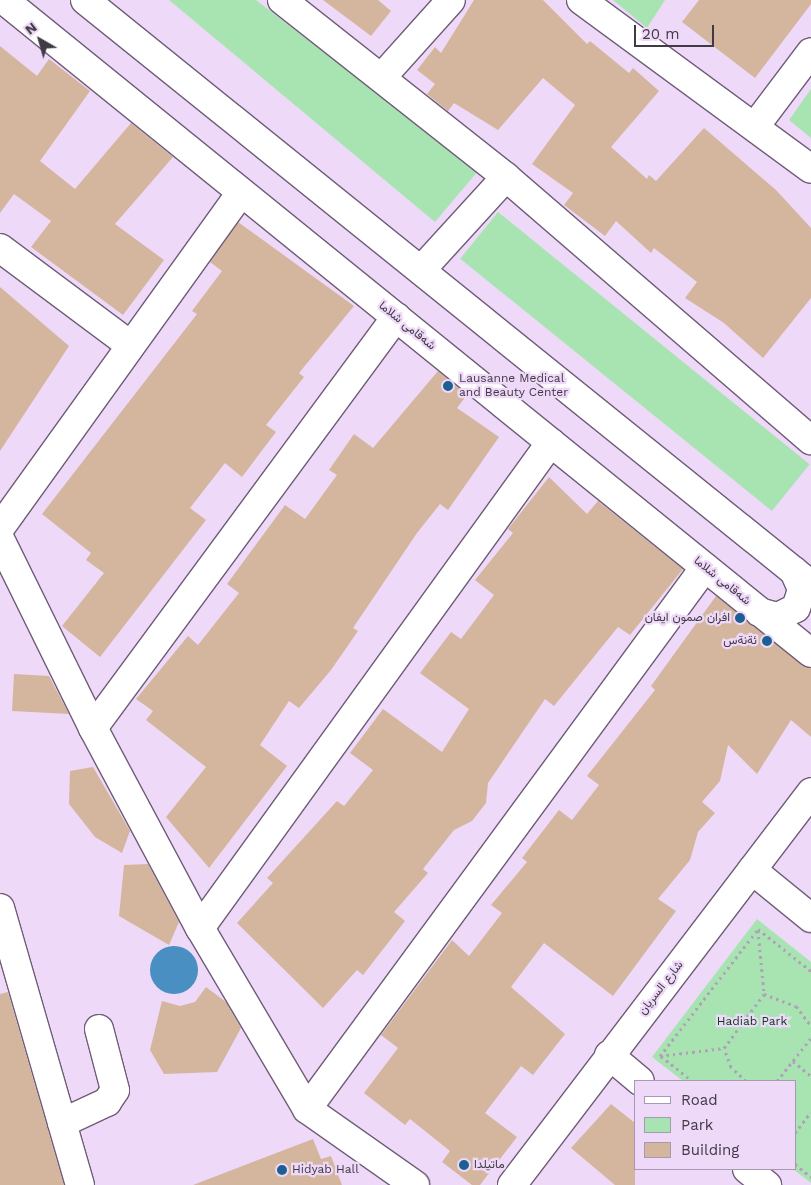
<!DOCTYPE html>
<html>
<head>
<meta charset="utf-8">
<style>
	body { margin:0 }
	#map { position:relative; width:811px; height:1185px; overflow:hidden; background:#eed9f8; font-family:"Work Sans",Vazirmatn,sans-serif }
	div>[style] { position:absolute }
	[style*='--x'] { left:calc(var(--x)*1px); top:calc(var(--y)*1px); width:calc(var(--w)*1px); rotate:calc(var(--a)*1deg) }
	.green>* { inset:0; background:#a7e4b1; transform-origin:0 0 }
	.water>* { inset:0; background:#4a8fc1 }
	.round { border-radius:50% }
	.building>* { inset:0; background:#d4b69f }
	.path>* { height:3px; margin-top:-1.5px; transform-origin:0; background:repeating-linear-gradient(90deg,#b1a0b9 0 2.5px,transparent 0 6.5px) }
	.roads { filter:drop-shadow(1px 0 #6f5d78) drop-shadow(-1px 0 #6f5d78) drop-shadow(0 1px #6f5d78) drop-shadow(0 -1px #6f5d78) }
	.minor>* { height:28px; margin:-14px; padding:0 14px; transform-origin:14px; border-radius:14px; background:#fff }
	.major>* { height:28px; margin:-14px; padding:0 14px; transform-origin:14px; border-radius:14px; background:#fff }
	.dots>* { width:14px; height:14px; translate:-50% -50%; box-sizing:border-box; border:2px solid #eed9f8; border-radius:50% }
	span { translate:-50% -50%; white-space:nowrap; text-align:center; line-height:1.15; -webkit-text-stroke:4.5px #eed9f8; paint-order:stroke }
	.street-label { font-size:12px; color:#413945 }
	.poi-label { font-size:12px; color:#413945 }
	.left { translate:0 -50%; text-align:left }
	.right { translate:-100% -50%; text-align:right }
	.park-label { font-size:12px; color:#083b18 }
	.legend { position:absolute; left:634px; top:1080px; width:162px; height:90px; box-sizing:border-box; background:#eed9f8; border:1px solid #a999b0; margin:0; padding:6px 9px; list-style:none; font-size:15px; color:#413945 }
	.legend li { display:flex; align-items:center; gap:10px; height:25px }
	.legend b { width:25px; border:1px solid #a999b0 }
	.north { position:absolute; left:15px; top:15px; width:50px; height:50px; -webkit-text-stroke:4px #eed9f8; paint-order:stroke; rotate:322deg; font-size:14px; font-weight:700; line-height:20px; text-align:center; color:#413945 }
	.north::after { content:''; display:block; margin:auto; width:18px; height:22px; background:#413945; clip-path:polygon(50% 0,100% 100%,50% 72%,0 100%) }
	.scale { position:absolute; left:634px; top:25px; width:80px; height:22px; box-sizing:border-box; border:2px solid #413945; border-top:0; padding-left:6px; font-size:15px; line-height:18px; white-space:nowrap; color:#413945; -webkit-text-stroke:4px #eed9f8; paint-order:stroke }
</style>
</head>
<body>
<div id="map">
	<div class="green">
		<i style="clip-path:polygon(169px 0,256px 0,478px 171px,435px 222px)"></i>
		<i style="clip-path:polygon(613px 0,665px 0,647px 28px)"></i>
		<i style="clip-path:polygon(811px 89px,811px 138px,789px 120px)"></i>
		<i style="left:498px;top:212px;width:401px;height:60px;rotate:39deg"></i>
		<i style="clip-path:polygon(757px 919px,811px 962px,811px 1183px,793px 1169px,795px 1081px,683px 1081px,652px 1057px)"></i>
	</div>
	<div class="water">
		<i class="round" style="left:150px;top:946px;width:48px;height:48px"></i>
	</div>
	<div class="building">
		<i style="clip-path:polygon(323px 0,378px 0,391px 11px,371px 36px)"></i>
		<i style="clip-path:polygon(474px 0,543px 0,587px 44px,590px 41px,629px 73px,633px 68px,659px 91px,611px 147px,647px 179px,649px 175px,656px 181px,704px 128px,776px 190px,811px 228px,811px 298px,763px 358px,724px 323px,685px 298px,697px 282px,654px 248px,651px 253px,616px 221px,605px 236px,564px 205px,573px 193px,532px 164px,575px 105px,543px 78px,498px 130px,454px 103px,448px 111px,427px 94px,435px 84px,417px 70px,435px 47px,441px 53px)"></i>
		<i style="clip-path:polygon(699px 0,811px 0,811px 4px,755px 78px,682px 22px)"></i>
		<i style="clip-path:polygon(0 46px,37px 76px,49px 59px,90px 91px,40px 161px,75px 189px,131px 123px,173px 157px,115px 224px,164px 260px,123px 315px,31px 247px,51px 221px,14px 194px,0 213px)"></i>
		<i style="clip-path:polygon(238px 222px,354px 306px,299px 373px,304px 377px,266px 425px,276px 432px,242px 477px,225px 463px,190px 508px,206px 520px,100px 657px,62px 626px,104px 573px,86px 560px,91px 553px,42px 514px,197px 314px,192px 311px,222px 271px,210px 262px)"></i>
		<i style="clip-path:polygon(0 287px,69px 346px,0 451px)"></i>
		<i style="clip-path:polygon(438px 371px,467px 395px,457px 408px,499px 437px,448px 510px,440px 504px,417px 533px,353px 628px,358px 631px,331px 670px,299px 708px,289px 701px,260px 745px,287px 766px,209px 868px,166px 817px,206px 767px,146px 720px,153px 711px,136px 699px,188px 636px,198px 645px,239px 593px,227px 584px,285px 505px,305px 519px,337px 475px,329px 470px,354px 434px,373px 448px)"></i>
		<i style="clip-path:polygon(549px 477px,587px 514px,598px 501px,683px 569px,630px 635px,618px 627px,554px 706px,545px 699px,488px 783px,486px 803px,472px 821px,454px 830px,423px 869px,428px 873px,394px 912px,405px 921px,363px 975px,357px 970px,323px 1008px,237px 923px,273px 883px,267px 878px,337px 801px,344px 806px,373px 770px,350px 753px,383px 709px,442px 752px,469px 709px,420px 673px,451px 632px,461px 639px,494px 595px,475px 580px,513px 533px,508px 529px)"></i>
		<i style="clip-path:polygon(716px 596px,811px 668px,811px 737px,791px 720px,757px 774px,728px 745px,720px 781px,702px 802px,715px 813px,698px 832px,690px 860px,658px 899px,676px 911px,613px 996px,544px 943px,511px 987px,565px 1034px,533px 1075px,521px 1066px,485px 1113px,517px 1137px,480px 1185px,472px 1185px,442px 1162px,450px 1151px,410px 1119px,405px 1125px,364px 1093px,398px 1048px,381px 1035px,452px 940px,469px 956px,502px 913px,491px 905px,527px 862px,522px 858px,559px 810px,572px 820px,599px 785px,587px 776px,655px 690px,651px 686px)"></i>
		<i style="clip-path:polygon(14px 674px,49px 676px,69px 714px,12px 711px)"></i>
		<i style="clip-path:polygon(93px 767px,130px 831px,122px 853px,95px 837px,69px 804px,70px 771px)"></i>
		<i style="clip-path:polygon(148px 864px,179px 922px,169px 945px,119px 916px,124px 865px)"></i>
		<i style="clip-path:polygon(206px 987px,226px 1002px,241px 1028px,217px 1072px,164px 1074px,150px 1050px,162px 1001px,180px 1006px,195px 1002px)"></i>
		<i style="clip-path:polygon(8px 992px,64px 1185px,0 1185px,0 994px)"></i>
		<i style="clip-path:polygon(611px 1104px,635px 1123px,635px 1185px,615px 1185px,571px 1148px)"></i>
		<i style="clip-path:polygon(313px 1139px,321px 1159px,331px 1156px,342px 1185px,193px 1185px)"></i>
	</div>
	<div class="path">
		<i style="--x:758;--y:930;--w:64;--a:84.6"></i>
		<i style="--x:660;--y:1056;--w:160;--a:-52.3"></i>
		<i style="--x:758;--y:929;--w:68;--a:38.4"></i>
		<i style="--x:660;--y:1056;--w:64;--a:-7.1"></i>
		<i style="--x:661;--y:1056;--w:40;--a:39"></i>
		<i style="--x:793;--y:1061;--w:23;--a:40"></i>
		<i style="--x:746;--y:1081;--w:21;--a:-137"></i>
		<i style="--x:731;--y:1067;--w:20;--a:-110"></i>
		<i style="--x:724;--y:1048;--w:67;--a:-53.5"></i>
		<i style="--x:764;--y:994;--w:34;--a:21"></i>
		<i style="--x:796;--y:1006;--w:25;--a:53"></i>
		<i style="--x:777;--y:1081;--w:55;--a:-51.7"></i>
		<i style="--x:795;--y:1133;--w:26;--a:-53"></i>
		<i style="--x:795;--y:1164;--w:21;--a:39"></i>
	</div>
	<div class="roads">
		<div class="minor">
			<i style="--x:282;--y:0;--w:285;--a:38.3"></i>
			<i style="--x:506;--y:177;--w:403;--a:40.8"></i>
			<i style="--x:581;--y:0;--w:285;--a:36.3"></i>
			<i style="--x:382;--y:77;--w:103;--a:-48.1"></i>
			<i style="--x:756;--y:125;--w:91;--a:-53"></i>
			<i style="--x:0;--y:248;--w:161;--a:36.7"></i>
			<i style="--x:421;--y:270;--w:126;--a:-47.6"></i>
			<i style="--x:0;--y:528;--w:413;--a:-54.3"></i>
			<i style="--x:0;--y:539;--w:211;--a:63.8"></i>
			<i style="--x:93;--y:728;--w:227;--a:61.9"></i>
			<i style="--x:200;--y:928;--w:210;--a:59.4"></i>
			<i style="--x:307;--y:1109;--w:132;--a:35.1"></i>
			<i style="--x:93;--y:728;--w:511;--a:-53.6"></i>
			<i style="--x:752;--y:870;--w:76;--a:39.1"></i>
			<i style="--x:0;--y:908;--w:288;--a:73.9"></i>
			<i style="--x:200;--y:928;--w:599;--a:-54.16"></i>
			<i style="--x:609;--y:1055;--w:40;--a:40"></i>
			<i style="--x:307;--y:1109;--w:672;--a:-53.71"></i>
			<i style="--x:62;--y:1123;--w:50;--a:-25"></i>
			<i style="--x:107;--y:1102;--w:14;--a:-56"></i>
			<i style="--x:115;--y:1090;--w:63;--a:-104.7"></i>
			<i style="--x:747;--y:1169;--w:26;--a:39"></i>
			<i style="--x:512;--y:1185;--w:494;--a:-52.7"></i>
		</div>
		<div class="major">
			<i style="--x:4;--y:0;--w:1038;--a:38.98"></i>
			<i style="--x:85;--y:0;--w:932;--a:38.86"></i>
			<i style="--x:759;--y:612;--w:20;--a:15"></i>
			<i style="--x:778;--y:617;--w:20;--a:-27"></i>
			<i style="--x:796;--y:608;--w:20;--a:-72"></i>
			<i style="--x:802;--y:589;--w:20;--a:-114"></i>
		</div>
	</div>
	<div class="dots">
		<i style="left:448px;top:386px;background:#1d5e93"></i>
		<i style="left:740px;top:618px;background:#1d5e93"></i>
		<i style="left:767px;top:641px;background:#1d5e93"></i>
		<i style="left:464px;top:1165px;background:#1d5e93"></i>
		<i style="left:282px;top:1170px;background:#1d5e93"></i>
	</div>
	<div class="street-label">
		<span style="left:407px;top:326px;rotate:39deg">شەقامی شلاما</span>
		<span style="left:722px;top:581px;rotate:39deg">شەقامی شلاما</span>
		<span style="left:661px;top:988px;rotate:-52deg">شارع السريان</span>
	</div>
	<div class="poi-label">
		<span class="left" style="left:459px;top:386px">Lausanne Medical<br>and Beauty Center</span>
		<span class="right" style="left:730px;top:618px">افران صمون ايفان</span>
		<span class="right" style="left:757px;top:641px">ئةنةس</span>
		<span class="left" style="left:474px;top:1165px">ماتیلدا</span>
		<span class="left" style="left:292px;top:1170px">Hidyab Hall</span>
	</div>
	<div class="park-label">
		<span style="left:752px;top:1022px">Hadiab Park</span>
	</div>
	<ul class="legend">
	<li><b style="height:6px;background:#fff"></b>Road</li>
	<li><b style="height:14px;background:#a7e4b1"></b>Park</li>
	<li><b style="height:14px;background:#d4b69f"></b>Building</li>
	</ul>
	<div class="north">N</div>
	<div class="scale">20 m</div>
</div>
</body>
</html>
